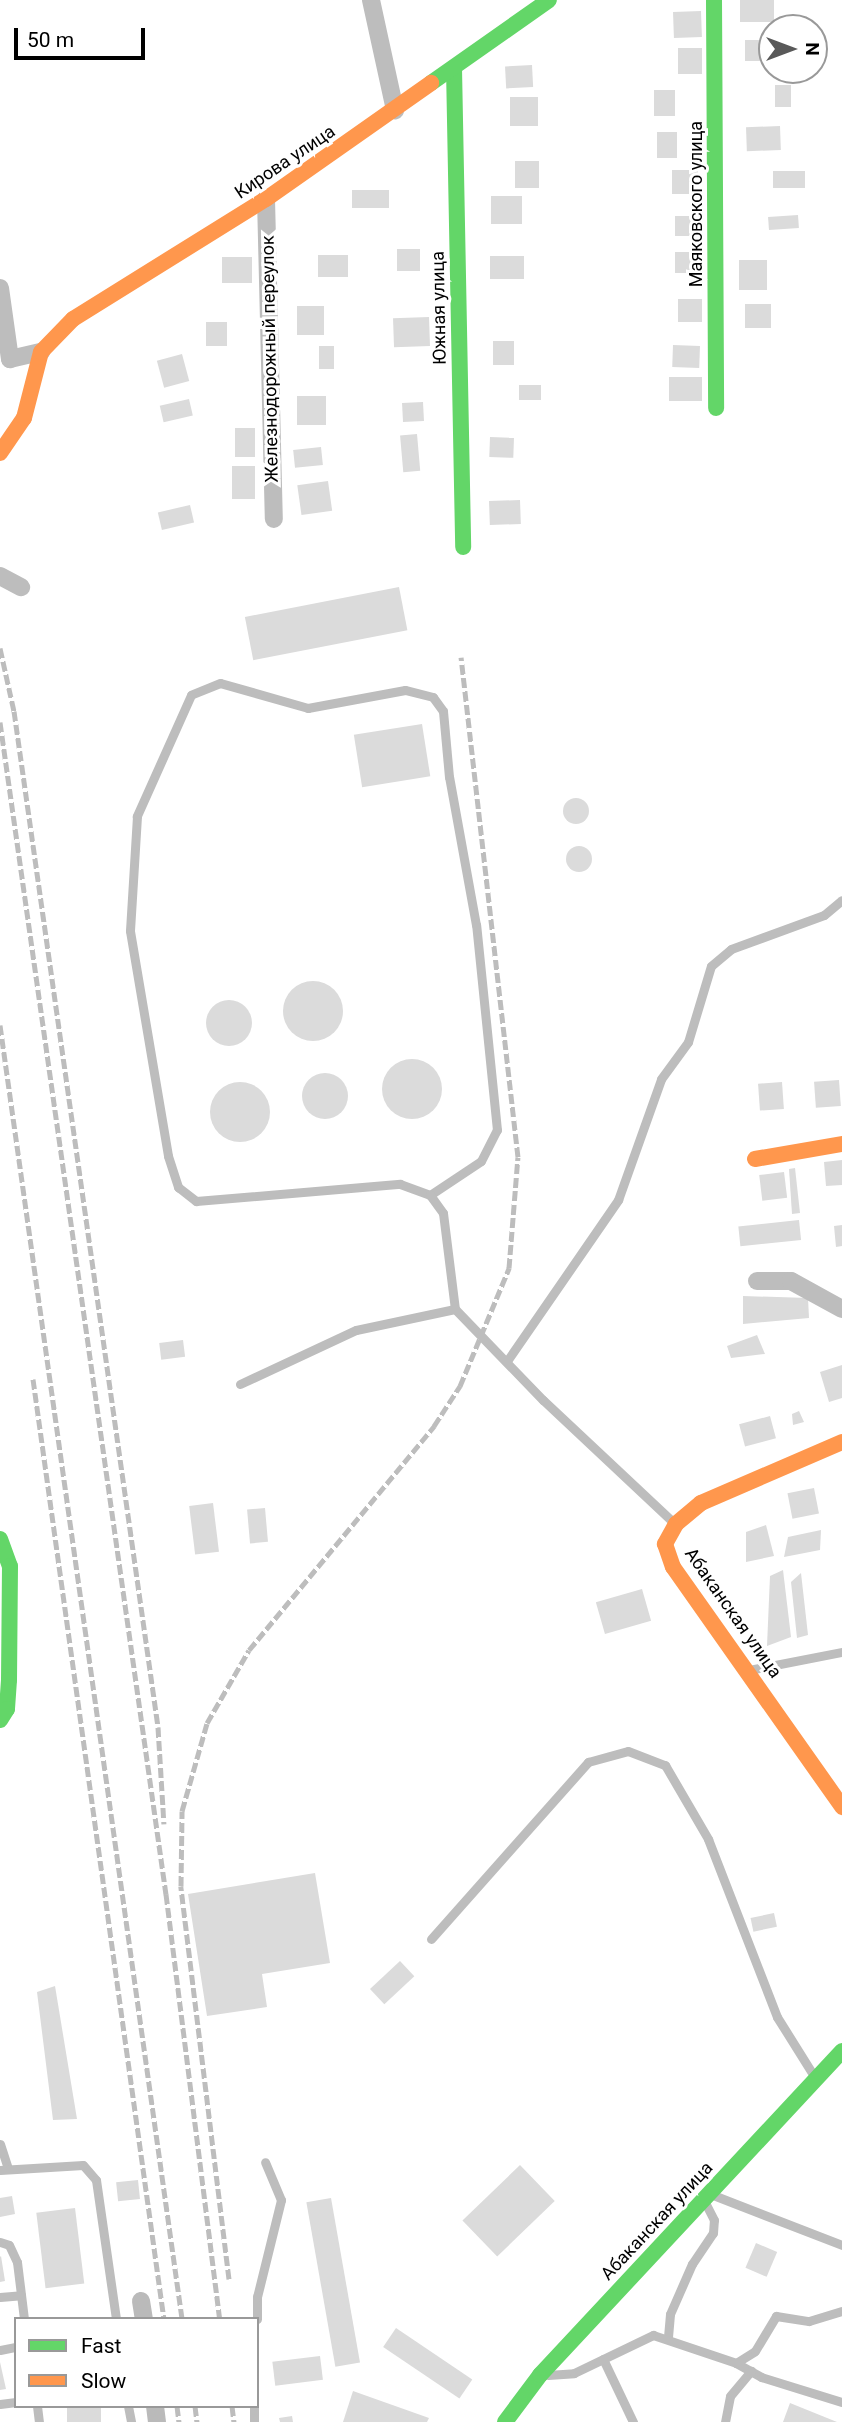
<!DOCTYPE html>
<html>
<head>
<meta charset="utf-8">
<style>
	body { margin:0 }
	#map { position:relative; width:842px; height:2422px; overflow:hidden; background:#fff; font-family:Roboto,sans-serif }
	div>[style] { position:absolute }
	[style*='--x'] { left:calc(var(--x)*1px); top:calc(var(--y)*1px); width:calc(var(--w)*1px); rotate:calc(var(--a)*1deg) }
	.canal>* { height:18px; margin:-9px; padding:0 9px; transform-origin:9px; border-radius:9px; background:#bababa }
	.building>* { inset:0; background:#dbdbdb; transform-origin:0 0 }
	.round { border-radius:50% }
	.lane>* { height:9px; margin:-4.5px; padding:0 4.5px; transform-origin:4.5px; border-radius:4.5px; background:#bdbdbd }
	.street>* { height:18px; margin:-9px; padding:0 9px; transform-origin:9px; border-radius:9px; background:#bdbdbd }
	.fast>* { height:16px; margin:-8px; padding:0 8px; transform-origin:8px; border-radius:8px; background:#63d668 }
	.slow>* { height:16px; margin:-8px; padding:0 8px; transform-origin:8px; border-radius:8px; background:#ff974d }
	.rail>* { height:5px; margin-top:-2.5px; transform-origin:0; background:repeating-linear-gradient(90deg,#bdbdbd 0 10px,transparent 0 13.5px) }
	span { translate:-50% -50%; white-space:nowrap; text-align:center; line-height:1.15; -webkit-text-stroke:6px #fff; paint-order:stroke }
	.street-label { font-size:18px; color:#000 }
	.legend { position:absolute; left:14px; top:2317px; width:245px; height:91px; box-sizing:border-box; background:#fff; border:2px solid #999; margin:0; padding:9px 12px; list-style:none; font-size:21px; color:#000 }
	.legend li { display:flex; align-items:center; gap:14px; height:35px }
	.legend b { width:35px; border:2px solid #999 }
	.north { position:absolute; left:758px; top:14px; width:70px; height:70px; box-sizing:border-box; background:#fff; border:2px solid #999; border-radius:50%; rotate:90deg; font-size:19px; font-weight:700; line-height:28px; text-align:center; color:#000 }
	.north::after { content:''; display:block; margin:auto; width:24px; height:32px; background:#595959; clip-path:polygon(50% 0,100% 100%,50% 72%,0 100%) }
	.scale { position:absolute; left:14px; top:28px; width:131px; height:32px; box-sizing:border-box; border:4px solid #000; border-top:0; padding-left:9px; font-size:21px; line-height:24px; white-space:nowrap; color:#000; -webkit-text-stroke:5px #fff; paint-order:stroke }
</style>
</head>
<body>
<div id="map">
	<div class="canal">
		<i style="--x:141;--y:2301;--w:18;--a:81"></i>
		<i style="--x:155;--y:2406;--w:16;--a:83"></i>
	</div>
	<div class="building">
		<i style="left:740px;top:0;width:34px;height:22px"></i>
		<i style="left:701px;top:11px;width:26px;height:28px;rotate:88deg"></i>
		<i style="left:745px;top:40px;width:27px;height:21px"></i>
		<i style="left:678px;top:48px;width:24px;height:26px"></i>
		<i style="left:532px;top:65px;width:22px;height:27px;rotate:87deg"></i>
		<i style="left:775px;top:85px;width:16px;height:22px"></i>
		<i style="left:654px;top:90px;width:21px;height:26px"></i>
		<i style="left:538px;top:97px;width:29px;height:28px;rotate:90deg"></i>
		<i style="left:780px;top:126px;width:24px;height:34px;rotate:88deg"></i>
		<i style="left:657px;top:132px;width:20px;height:26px"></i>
		<i style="left:515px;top:161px;width:24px;height:27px"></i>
		<i style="left:672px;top:170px;width:26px;height:24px"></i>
		<i style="left:805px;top:171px;width:17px;height:32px;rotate:90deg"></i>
		<i style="left:352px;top:190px;width:37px;height:18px"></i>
		<i style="left:491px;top:196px;width:31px;height:28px"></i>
		<i style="left:798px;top:215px;width:13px;height:30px;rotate:86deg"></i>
		<i style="left:675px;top:216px;width:27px;height:20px"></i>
		<i style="left:397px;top:249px;width:23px;height:22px"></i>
		<i style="left:700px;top:252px;width:21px;height:25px;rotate:90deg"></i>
		<i style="left:318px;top:255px;width:30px;height:22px"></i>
		<i style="left:490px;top:256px;width:34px;height:23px"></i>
		<i style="left:222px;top:257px;width:30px;height:26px"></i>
		<i style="left:739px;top:260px;width:28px;height:30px"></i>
		<i style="left:702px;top:299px;width:23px;height:24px;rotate:90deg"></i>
		<i style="left:771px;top:304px;width:24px;height:26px;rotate:90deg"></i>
		<i style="left:297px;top:306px;width:27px;height:29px"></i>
		<i style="left:429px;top:317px;width:29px;height:36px;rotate:88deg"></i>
		<i style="left:206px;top:322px;width:21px;height:24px"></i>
		<i style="left:493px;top:341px;width:21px;height:24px"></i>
		<i style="left:673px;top:345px;width:27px;height:22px;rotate:2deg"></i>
		<i style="left:319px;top:346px;width:15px;height:23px"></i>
		<i style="left:182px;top:354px;width:28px;height:26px;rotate:75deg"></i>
		<i style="left:669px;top:377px;width:33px;height:24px"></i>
		<i style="left:519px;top:385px;width:22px;height:15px"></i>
		<i style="left:297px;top:396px;width:29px;height:29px"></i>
		<i style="left:189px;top:399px;width:17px;height:30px;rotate:77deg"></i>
		<i style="left:423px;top:402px;width:19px;height:21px;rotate:87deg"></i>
		<i style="left:235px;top:428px;width:20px;height:29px"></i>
		<i style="left:417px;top:434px;width:37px;height:17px;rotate:85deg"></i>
		<i style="left:490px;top:437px;width:24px;height:20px;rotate:2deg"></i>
		<i style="left:321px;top:447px;width:18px;height:28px;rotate:84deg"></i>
		<i style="left:232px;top:466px;width:23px;height:33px"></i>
		<i style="left:328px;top:481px;width:30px;height:31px;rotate:82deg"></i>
		<i style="left:520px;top:500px;width:24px;height:31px;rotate:88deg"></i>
		<i style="left:190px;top:505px;width:18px;height:33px;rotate:77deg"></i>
		<i style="left:399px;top:587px;width:44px;height:157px;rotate:79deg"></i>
		<i style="left:422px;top:724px;width:53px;height:69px;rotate:81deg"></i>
		<i class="round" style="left:563px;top:798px;width:26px;height:26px"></i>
		<i class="round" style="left:566px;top:846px;width:26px;height:26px"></i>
		<i class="round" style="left:283px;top:981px;width:60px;height:60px"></i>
		<i class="round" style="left:206px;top:1000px;width:46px;height:46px"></i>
		<i class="round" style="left:382px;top:1059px;width:60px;height:60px"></i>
		<i class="round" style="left:302px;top:1073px;width:46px;height:46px"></i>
		<i style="left:839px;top:1080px;width:26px;height:25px;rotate:86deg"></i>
		<i class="round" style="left:210px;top:1082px;width:60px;height:60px"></i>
		<i style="left:782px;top:1082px;width:27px;height:24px;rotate:86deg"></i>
		<i style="clip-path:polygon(842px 1160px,842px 1185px,826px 1186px,824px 1162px)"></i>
		<i style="clip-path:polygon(795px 1168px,800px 1213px,792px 1214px,789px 1169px)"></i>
		<i style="left:784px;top:1172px;width:26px;height:25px;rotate:83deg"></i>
		<i style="left:799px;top:1220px;width:20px;height:61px;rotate:84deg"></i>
		<i style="clip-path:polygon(842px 1225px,842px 1246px,836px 1247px,834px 1226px)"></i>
		<i style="clip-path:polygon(743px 1296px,808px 1298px,809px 1318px,743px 1324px)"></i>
		<i style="clip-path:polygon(757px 1335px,765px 1354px,731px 1358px,727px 1346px)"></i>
		<i style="left:183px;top:1340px;width:17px;height:24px;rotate:83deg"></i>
		<i style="clip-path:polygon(842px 1365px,842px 1398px,829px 1402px,820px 1372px)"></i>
		<i style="clip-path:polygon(799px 1411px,804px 1422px,793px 1425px,792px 1414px)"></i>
		<i style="left:770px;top:1416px;width:23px;height:32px;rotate:75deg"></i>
		<i style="left:814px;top:1488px;width:26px;height:27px;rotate:79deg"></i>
		<i style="left:213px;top:1503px;width:49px;height:24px;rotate:83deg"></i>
		<i style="left:265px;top:1508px;width:34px;height:18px;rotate:85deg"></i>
		<i style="clip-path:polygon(766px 1525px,774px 1556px,746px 1562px,746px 1532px)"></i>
		<i style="clip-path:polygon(821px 1530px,820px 1550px,784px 1557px,788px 1537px)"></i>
		<i style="clip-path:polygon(783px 1570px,791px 1637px,767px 1646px,770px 1576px)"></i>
		<i style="clip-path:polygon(801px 1573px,808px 1635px,797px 1638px,791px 1582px)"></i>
		<i style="left:642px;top:1589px;width:33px;height:48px;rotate:74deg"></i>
		<i style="clip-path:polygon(315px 1873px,330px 1963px,262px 1974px,267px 2007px,207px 2016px,188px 1894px)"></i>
		<i style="left:774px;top:1913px;width:14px;height:24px;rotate:78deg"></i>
		<i style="left:400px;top:1961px;width:21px;height:41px;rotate:47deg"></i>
		<i style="clip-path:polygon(55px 1986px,77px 2119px,53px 2120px,37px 1992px)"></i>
		<i style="left:520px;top:2165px;width:50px;height:80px;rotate:46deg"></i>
		<i style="left:138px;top:2180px;width:19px;height:22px;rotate:84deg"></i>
		<i style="clip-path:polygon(12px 2196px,15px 2214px,0 2217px,0 2198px)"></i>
		<i style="left:331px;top:2198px;width:167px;height:25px;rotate:80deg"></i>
		<i style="left:75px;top:2208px;width:76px;height:39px;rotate:83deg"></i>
		<i style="left:756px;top:2243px;width:23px;height:27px;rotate:23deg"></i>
		<i style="clip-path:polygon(1px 2256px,5px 2281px,0 2282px,0 2257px)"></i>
		<i style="left:396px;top:2328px;width:92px;height:23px;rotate:34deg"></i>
		<i style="left:320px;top:2356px;width:24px;height:48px;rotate:83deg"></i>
		<i style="clip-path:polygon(0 2362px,6px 2389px,0 2390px)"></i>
		<i style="clip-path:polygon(353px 2391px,429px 2418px,427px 2422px,343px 2422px)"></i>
		<i style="clip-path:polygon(790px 2403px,837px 2422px,783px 2422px)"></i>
		<i style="left:67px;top:2406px;width:34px;height:16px"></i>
		<i style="clip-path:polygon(292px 2416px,293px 2422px,280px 2422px,279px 2418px)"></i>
	</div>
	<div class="lane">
		<i style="--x:430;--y:1195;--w:61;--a:-33.7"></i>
		<i style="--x:481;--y:1161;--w:35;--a:-63"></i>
		<i style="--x:497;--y:1130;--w:206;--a:-95.8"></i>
		<i style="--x:476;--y:925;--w:150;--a:-100.3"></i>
		<i style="--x:449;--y:777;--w:66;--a:-95.2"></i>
		<i style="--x:443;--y:711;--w:17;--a:-126"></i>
		<i style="--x:433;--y:697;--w:29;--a:-166"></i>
		<i style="--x:405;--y:690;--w:99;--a:169.5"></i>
		<i style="--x:308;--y:708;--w:91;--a:-164.1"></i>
		<i style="--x:220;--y:683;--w:31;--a:158"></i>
		<i style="--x:191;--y:695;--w:133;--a:114.1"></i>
		<i style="--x:137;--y:816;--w:115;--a:93.5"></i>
		<i style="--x:130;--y:931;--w:228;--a:80.4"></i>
		<i style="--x:168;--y:1156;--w:33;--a:72"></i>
		<i style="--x:178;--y:1187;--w:23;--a:38"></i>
		<i style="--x:196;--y:1201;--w:205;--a:-4.8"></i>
		<i style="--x:400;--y:1184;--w:32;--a:20"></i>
		<i style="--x:430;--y:1195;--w:22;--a:54"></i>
		<i style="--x:443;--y:1213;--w:97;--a:82.9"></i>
		<i style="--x:507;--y:1361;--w:196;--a:-55.4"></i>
		<i style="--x:618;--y:1200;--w:128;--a:-70.4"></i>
		<i style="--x:661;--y:1079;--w:46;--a:-53.9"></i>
		<i style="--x:688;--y:1042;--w:79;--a:-73.2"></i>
		<i style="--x:711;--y:966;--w:26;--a:-40"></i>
		<i style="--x:731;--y:949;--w:99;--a:-20.1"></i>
		<i style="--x:824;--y:915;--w:23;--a:-40"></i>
		<i style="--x:240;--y:1384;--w:128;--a:-25"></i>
		<i style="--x:356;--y:1330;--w:101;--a:-12"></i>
		<i style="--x:455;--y:1309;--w:127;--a:46"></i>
		<i style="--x:543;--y:1400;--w:181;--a:43.2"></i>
		<i style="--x:749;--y:1670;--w:95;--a:-11"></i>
		<i style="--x:431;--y:1939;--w:237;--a:-48.4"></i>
		<i style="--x:588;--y:1762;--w:41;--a:-15.4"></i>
		<i style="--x:628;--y:1751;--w:40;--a:21"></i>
		<i style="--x:665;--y:1765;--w:86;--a:59.8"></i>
		<i style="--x:708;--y:1839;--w:191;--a:68.8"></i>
		<i style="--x:777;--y:2017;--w:70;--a:57.9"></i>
		<i style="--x:0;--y:2144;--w:26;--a:72"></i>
		<i style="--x:0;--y:2170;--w:83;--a:-3.4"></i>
		<i style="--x:83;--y:2165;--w:20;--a:49"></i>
		<i style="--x:96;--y:2180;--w:140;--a:81.8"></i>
		<i style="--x:713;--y:2195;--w:138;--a:21.2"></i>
		<i style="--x:0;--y:2242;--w:9;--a:18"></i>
		<i style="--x:9;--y:2245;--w:19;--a:65"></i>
		<i style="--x:17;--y:2262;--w:57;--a:83"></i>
		<i style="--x:0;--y:2297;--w:21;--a:-5"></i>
		<i style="--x:257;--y:2319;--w:22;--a:-90"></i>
		<i style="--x:257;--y:2297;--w:100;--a:-76.1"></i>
		<i style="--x:281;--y:2200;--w:41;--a:-112.8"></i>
		<i style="--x:668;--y:2337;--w:23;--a:-85"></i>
		<i style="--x:670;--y:2314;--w:55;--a:-66.3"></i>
		<i style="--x:692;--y:2264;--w:37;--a:-56"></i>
		<i style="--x:713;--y:2233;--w:13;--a:-86"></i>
		<i style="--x:714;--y:2220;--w:20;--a:-117"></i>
		<i style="--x:0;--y:2350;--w:16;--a:-11"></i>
		<i style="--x:603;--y:2359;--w:70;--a:64.5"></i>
		<i style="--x:736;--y:2363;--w:29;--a:29"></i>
		<i style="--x:761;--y:2377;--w:85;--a:17.2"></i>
		<i style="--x:548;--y:2375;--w:26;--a:-4"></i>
		<i style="--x:574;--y:2373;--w:88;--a:-25.7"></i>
		<i style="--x:653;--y:2335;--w:88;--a:18.6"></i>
		<i style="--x:736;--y:2363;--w:22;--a:-32"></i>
		<i style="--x:755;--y:2351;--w:41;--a:-59"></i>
		<i style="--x:776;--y:2316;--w:33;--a:9"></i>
		<i style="--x:809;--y:2321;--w:34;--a:-17"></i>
		<i style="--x:0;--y:2404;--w:16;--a:-7"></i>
		<i style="--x:37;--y:2406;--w:16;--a:83"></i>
		<i style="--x:128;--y:2406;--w:16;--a:79"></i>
		<i style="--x:254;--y:2422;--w:16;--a:-90"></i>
		<i style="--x:725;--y:2422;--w:26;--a:-79"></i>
		<i style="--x:730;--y:2396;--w:33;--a:-50"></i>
	</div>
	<div class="street">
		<i style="--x:371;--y:0;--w:113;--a:77.7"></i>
		<i style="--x:266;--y:199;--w:320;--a:88.6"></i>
		<i style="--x:0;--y:288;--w:72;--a:82"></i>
		<i style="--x:10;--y:359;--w:32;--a:-13"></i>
		<i style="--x:0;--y:576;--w:24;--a:28"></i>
		<i style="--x:757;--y:1281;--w:34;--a:0"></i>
		<i style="--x:791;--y:1281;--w:58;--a:28.8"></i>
	</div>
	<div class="fast">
		<i style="--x:714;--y:0;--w:408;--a:89.7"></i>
		<i style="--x:454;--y:68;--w:479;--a:88.9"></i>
		<i style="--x:431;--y:83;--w:144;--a:-35.1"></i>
		<i style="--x:0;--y:1539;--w:29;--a:70"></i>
		<i style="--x:10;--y:1566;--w:114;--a:90.5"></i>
		<i style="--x:9;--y:1680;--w:29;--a:94"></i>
		<i style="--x:7;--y:1709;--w:13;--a:122"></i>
		<i style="--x:505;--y:2422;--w:59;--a:-53.3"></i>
		<i style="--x:540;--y:2375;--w:443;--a:-47"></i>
	</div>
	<div class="slow">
		<i style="--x:0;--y:453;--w:42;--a:-55.6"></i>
		<i style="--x:24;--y:418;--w:68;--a:-75.6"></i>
		<i style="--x:41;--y:352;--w:46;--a:-45.9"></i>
		<i style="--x:73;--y:319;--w:227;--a:-31.9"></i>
		<i style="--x:266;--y:199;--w:202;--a:-35.1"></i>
		<i style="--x:755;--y:1159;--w:88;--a:-9.8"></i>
		<i style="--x:842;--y:1442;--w:154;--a:156.6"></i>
		<i style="--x:701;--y:1503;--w:33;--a:140"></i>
		<i style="--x:676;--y:1524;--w:23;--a:119"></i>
		<i style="--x:665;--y:1544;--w:24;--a:71"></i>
		<i style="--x:673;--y:1567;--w:294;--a:54.8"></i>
	</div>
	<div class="rail">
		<i style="--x:0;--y:648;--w:65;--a:77.5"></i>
		<i style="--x:14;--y:711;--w:1026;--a:81.93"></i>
		<i style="--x:158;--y:1727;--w:97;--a:86.5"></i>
		<i style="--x:0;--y:722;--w:1184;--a:81.94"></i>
		<i style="--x:166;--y:1894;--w:428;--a:82.8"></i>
		<i style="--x:0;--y:1025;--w:1307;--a:81.99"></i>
		<i style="--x:33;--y:1379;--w:949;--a:82.07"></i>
		<i style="--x:229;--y:2279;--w:396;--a:-97"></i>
		<i style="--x:181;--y:1886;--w:75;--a:-89.2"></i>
		<i style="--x:182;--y:1811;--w:91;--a:-74.1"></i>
		<i style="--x:207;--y:1723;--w:84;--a:-60.1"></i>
		<i style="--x:249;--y:1650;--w:291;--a:-50.4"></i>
		<i style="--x:434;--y:1426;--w:48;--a:-57"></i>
		<i style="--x:460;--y:1386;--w:128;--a:-67.4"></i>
		<i style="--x:509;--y:1268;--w:111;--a:-85.4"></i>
		<i style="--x:518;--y:1157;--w:503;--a:-96.5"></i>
		<i style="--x:177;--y:2406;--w:16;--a:83"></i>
		<i style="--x:195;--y:2406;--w:16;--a:83"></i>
		<i style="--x:232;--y:2406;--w:16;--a:83"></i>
	</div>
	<div class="street-label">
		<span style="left:285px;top:162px;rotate:-34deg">Кирова улица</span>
		<span style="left:696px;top:204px;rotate:-90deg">Маяковского улица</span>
		<span style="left:439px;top:308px;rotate:-91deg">Южная улица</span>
		<span style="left:270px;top:359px;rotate:-91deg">Железнодорожный переулок</span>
		<span style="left:733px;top:1613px;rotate:55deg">Абаканская улица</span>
		<span style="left:657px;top:2221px;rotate:-47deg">Абаканская улица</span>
	</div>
	<ul class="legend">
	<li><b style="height:9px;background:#63d668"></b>Fast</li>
	<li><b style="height:9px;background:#ff974d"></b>Slow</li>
	</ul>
	<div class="north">N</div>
	<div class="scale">50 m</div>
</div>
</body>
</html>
